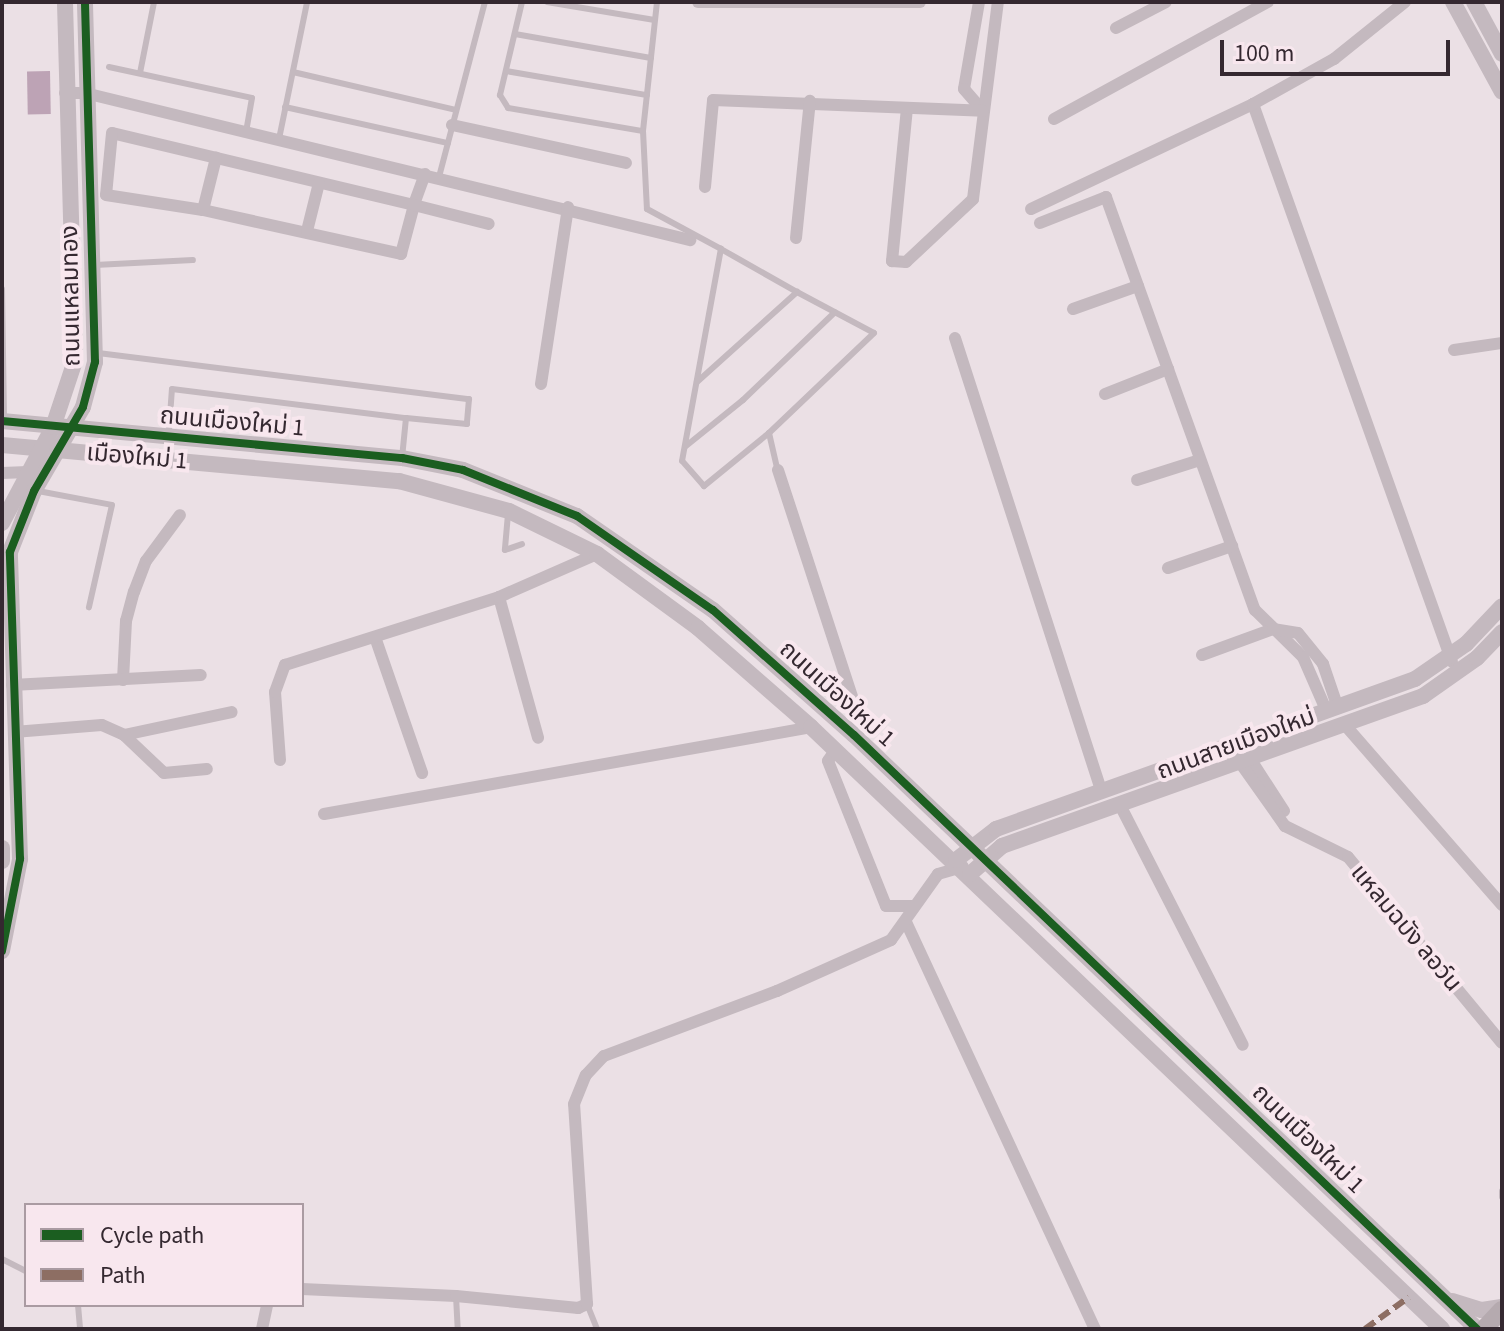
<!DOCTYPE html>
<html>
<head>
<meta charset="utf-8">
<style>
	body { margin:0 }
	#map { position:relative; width:1504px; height:1331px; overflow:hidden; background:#ebe0e5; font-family:"Source Sans 3","Noto Sans Thai",sans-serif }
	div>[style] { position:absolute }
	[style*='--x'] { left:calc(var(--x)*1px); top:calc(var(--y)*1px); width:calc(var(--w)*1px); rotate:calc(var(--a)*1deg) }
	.building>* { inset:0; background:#bda3b5; transform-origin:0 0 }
	.service>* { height:6px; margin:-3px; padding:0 3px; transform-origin:3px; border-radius:3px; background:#c4b9bf }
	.minor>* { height:12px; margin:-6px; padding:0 6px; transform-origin:6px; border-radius:6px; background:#c4b9bf }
	.tertiary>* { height:16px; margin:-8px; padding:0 8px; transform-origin:8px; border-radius:8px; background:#c4b9bf }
	.secondary>* { height:18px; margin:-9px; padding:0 9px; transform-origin:9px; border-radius:9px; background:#b5aaaf }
	.quiet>* { height:6px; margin-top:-3px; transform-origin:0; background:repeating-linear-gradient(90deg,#8d6e63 0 12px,transparent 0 18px) }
	.cycleway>* { height:8px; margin:-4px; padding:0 4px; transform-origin:4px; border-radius:4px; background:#1b5e20 }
	span { translate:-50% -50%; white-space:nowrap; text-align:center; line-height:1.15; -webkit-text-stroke:8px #f8e7ee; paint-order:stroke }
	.street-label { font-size:24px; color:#342830 }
	.frame { position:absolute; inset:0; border:4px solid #342830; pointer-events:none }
	.legend { position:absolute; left:24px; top:1203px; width:280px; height:104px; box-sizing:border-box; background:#f8e7ee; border:2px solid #aa9ba2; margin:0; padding:10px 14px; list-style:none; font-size:24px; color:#342830 }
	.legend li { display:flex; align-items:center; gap:16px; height:40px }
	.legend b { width:40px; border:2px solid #aa9ba2 }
	.scale { position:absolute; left:1220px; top:40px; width:230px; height:36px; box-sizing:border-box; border:4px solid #342830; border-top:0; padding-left:10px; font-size:24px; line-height:28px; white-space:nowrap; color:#342830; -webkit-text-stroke:6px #f8e7ee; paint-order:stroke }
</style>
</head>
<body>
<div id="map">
	<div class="building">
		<i style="left:50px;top:71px;width:43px;height:23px;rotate:89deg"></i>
	</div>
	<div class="service">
		<i style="--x:522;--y:2;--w:96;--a:103.3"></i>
		<i style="--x:500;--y:95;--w:15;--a:58"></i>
		<i style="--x:508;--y:108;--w:137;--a:9.7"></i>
		<i style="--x:547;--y:2;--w:109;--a:9.5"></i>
		<i style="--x:657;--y:2;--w:130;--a:96.2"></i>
		<i style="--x:643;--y:131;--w:78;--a:87.1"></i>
		<i style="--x:647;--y:209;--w:84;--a:28.4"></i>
		<i style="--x:721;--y:249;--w:87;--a:29.5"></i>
		<i style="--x:797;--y:292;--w:87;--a:28"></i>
		<i style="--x:874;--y:333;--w:145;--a:136.4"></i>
		<i style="--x:769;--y:433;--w:84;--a:140.8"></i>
		<i style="--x:704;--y:486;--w:33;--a:-131"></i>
		<i style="--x:682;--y:461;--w:216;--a:-79.6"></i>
		<i style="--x:515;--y:34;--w:138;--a:10"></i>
		<i style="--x:109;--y:67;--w:146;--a:12.2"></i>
		<i style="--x:252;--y:98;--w:34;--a:100"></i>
		<i style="--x:506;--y:71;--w:143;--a:9.7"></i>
		<i style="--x:293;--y:72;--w:167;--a:13.1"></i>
		<i style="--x:140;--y:73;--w:72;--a:-78.8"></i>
		<i style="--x:285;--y:107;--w:167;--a:12.5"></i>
		<i style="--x:279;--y:139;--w:140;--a:-78.4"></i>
		<i style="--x:439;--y:177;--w:181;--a:-75.3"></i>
		<i style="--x:95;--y:265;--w:98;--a:-2.9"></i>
		<i style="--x:2;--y:289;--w:129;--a:89.1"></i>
		<i style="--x:98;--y:353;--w:374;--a:7.1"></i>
		<i style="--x:469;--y:399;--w:25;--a:95"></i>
		<i style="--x:467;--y:424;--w:61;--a:-174.4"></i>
		<i style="--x:406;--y:418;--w:40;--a:95.7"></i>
		<i style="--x:697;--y:382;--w:135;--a:-42"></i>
		<i style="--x:769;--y:433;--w:37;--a:77"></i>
		<i style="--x:686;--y:446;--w:73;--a:-38.9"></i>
		<i style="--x:743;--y:400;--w:127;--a:-43.7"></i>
		<i style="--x:167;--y:458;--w:69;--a:-85.9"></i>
		<i style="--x:172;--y:389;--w:236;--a:7.1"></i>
		<i style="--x:38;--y:491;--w:75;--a:10.7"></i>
		<i style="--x:112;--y:505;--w:105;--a:102.7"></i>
		<i style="--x:508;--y:514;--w:36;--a:95"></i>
		<i style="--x:505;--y:550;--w:18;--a:-19"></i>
		<i style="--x:1502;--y:1191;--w:6;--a:90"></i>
		<i style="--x:2;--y:1259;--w:27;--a:27"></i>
		<i style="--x:456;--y:1296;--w:33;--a:87"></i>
		<i style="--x:587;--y:1304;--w:27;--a:68"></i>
		<i style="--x:78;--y:1305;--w:24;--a:85"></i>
	</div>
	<div class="minor">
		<i style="--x:698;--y:2;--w:222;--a:0"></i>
		<i style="--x:979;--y:2;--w:88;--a:99.8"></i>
		<i style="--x:964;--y:89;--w:29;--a:49"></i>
		<i style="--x:1116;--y:28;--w:56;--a:-27.5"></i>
		<i style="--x:65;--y:93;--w:20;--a:0"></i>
		<i style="--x:85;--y:93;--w:623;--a:13.66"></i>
		<i style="--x:1253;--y:104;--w:592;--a:70.37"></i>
		<i style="--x:907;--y:108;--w:154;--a:95.6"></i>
		<i style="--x:892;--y:261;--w:14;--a:4"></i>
		<i style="--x:906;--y:262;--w:92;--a:-43.2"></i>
		<i style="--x:973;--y:199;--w:199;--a:-82.8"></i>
		<i style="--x:1054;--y:119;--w:244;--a:-28.7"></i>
		<i style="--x:452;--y:125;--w:178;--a:12.3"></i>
		<i style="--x:425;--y:174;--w:33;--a:110"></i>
		<i style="--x:414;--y:205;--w:310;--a:-166.6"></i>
		<i style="--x:112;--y:133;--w:62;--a:95.5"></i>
		<i style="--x:106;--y:195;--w:98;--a:8.8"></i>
		<i style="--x:203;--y:210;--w:203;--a:12.5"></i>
		<i style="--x:401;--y:254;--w:51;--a:-75.1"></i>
		<i style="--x:414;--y:205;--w:77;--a:14.2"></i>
		<i style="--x:705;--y:187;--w:87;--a:-84.7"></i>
		<i style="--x:713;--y:100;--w:270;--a:2.3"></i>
		<i style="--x:1031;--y:209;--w:246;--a:-25.3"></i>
		<i style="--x:1253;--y:104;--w:93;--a:-29.1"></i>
		<i style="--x:1334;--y:59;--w:91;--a:-38.8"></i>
		<i style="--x:203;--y:210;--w:54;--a:-76"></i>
		<i style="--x:1040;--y:223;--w:71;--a:-21.5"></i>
		<i style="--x:1106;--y:197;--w:439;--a:70.2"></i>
		<i style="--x:1255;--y:610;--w:67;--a:44.4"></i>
		<i style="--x:1303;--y:657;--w:60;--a:66.4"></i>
		<i style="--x:307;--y:231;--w:49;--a:-76"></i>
		<i style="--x:796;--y:238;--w:138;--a:-84.2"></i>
		<i style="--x:1073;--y:309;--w:69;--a:-19.5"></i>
		<i style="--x:955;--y:338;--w:477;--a:72.1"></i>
		<i style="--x:1454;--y:350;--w:49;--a:-8.3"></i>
		<i style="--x:541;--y:384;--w:179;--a:-81.3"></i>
		<i style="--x:1105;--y:394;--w:68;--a:-21.6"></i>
		<i style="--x:778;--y:470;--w:247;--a:71.9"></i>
		<i style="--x:855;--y:705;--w:35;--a:83"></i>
		<i style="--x:2;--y:473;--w:26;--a:-2"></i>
		<i style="--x:1137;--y:480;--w:66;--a:-17.6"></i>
		<i style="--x:1168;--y:568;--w:68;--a:-19"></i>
		<i style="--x:499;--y:597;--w:146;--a:74.5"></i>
		<i style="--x:375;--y:637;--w:144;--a:70.9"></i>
		<i style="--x:1202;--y:655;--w:76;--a:-20.1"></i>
		<i style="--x:1273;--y:629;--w:25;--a:9"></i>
		<i style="--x:1298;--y:633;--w:40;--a:51"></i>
		<i style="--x:1323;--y:664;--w:46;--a:71.2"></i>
		<i style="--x:123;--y:680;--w:59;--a:-87.1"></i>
		<i style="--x:126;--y:621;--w:30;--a:-75"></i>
		<i style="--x:134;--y:592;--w:33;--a:-69"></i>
		<i style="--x:146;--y:561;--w:57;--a:-53.5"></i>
		<i style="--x:12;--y:685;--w:189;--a:-3"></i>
		<i style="--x:1345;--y:725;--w:239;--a:48.9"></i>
		<i style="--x:14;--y:732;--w:88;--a:-4.5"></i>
		<i style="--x:102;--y:725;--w:24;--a:24"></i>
		<i style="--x:124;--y:735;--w:110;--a:-12"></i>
		<i style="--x:124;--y:735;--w:55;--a:43.5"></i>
		<i style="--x:164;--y:773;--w:43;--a:-5.3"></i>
		<i style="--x:1240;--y:743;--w:81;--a:57.1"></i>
		<i style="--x:1229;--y:747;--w:97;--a:54.7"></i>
		<i style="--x:1285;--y:826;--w:70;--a:26.2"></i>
		<i style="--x:1348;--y:857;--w:241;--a:50.4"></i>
		<i style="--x:836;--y:749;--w:14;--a:124"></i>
		<i style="--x:828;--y:761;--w:156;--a:68.2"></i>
		<i style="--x:886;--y:906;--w:28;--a:0"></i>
		<i style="--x:280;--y:760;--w:68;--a:-94.2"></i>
		<i style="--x:275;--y:692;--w:29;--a:-70"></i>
		<i style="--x:285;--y:665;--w:225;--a:-17.6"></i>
		<i style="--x:499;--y:597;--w:107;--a:-23.7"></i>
		<i style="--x:1121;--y:807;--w:267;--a:62.9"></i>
		<i style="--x:324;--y:814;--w:495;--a:-10.1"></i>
		<i style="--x:906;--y:922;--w:449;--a:65.1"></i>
		<i style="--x:302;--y:1289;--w:154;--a:2.6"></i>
		<i style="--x:456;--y:1296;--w:123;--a:5.6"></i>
		<i style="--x:578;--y:1308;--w:10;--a:-24"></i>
		<i style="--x:587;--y:1304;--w:200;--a:-93.7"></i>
		<i style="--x:574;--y:1104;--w:31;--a:-68"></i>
		<i style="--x:586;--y:1075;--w:26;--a:-47"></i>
		<i style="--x:604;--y:1056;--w:185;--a:-20.6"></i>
		<i style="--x:777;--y:991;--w:125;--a:-24.1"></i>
		<i style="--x:891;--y:940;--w:81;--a:-54.5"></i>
		<i style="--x:938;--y:874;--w:26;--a:-16"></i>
		<i style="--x:262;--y:1329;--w:25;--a:-78"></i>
	</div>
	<div class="tertiary">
		<i style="--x:1453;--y:2;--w:102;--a:61.4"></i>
		<i style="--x:1474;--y:2;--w:59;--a:61.7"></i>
		<i style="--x:2;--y:421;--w:402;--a:5.3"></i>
		<i style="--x:402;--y:458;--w:62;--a:11.1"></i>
		<i style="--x:463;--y:470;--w:123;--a:22"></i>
		<i style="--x:577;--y:516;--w:165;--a:34.7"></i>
		<i style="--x:713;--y:610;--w:188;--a:41.6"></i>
		<i style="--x:854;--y:735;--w:861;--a:43.63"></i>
		<i style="--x:2;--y:445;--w:399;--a:5.2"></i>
		<i style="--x:399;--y:481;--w:114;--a:15.3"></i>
		<i style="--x:509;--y:511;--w:98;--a:26"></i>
		<i style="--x:597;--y:554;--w:125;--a:36.2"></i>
		<i style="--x:698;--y:628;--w:150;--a:41.2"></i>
		<i style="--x:811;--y:727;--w:872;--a:43.65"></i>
		<i style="--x:2;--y:523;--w:109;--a:-62"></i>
		<i style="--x:53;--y:427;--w:70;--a:-71.6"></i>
		<i style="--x:75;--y:361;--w:359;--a:-91.6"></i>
		<i style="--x:2;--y:848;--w:13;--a:90"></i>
		<i style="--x:956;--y:860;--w:51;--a:-37.8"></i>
		<i style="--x:996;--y:829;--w:445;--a:-19.7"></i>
		<i style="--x:1415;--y:679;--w:62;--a:-34.5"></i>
		<i style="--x:1466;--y:644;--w:52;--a:-46.5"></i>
		<i style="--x:970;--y:874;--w:43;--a:-41.2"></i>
		<i style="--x:1002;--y:846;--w:447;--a:-19.6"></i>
		<i style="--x:1423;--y:696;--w:66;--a:-35.1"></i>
		<i style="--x:1477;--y:658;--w:36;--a:-46"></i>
		<i style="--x:2;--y:951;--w:94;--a:-78.9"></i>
		<i style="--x:20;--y:859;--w:307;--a:-91.9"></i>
		<i style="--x:10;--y:552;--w:66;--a:-68.5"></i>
		<i style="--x:34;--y:491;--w:97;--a:-59.7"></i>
		<i style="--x:83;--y:407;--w:47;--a:-75.1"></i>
		<i style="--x:95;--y:362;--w:360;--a:-91.6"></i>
		<i style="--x:1452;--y:1301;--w:31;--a:17"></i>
		<i style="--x:1482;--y:1310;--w:20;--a:-9"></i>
	</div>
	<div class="secondary">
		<i style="--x:1484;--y:1329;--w:26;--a:-47"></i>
	</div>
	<div class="quiet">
		<i style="--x:1365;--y:1329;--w:54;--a:-36"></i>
	</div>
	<div class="cycleway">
		<i style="--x:2;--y:421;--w:402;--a:5.3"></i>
		<i style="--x:402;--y:458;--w:62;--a:11.1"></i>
		<i style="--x:463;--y:470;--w:123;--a:22"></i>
		<i style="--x:577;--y:516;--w:165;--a:34.7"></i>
		<i style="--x:713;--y:610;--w:188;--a:41.6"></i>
		<i style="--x:854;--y:735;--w:861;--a:43.63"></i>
		<i style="--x:2;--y:951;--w:94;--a:-78.9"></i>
		<i style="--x:20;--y:859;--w:307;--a:-91.9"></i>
		<i style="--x:10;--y:552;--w:66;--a:-68.5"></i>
		<i style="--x:34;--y:491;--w:97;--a:-59.7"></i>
		<i style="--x:83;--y:407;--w:47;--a:-75.1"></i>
		<i style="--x:95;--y:362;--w:360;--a:-91.6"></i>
	</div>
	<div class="street-label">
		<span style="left:71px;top:296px;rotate:-91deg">ถนนแหลมทอง</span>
		<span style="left:232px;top:422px;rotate:5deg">ถนนเมืองใหม่ 1</span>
		<span style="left:137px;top:457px;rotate:5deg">เมืองใหม่ 1</span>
		<span style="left:837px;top:694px;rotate:42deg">ถนนเมืองใหม่ 1</span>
		<span style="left:1236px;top:744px;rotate:-20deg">ถนนสายเมืองใหม่</span>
		<span style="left:1406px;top:928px;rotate:50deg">แหลมฉบัง ลอว์น</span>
		<span style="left:1308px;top:1139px;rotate:44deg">ถนนเมืองใหม่ 1</span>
	</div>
	<div class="frame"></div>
	<ul class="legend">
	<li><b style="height:10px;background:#1b5e20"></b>Cycle path</li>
	<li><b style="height:10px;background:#8d6e63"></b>Path</li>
	</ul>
	<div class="scale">100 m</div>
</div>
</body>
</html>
